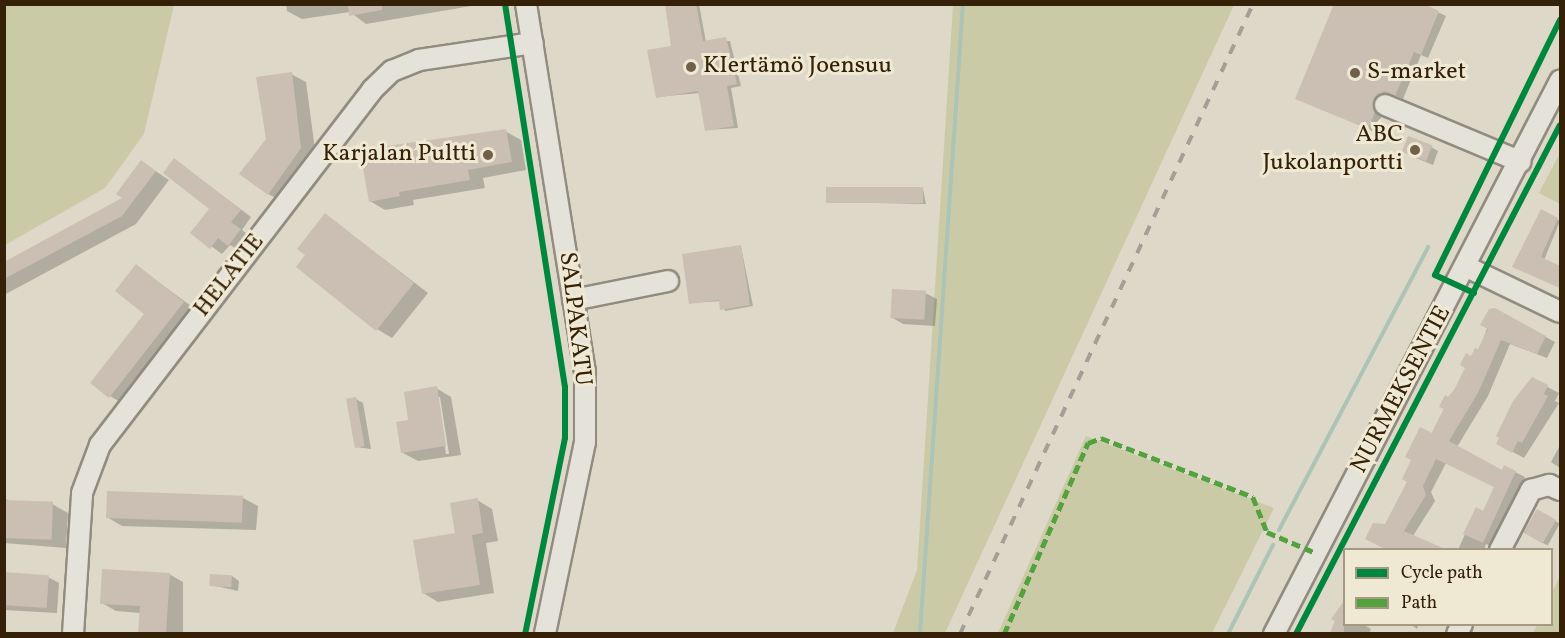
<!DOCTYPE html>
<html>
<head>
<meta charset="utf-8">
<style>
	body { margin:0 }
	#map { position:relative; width:1565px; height:638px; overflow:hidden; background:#ddd8c7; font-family:Vollkorn,serif }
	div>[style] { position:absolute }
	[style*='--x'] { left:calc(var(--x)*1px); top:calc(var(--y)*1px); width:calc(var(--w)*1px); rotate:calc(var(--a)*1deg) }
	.green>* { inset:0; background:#cbcaa7 }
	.shadow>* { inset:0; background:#0003; transform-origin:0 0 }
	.stream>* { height:4px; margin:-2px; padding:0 2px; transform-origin:2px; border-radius:2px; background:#acc4b5 }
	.building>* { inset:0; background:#cbbeb2; transform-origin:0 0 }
	.roads { filter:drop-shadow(2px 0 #918c7f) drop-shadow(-2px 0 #918c7f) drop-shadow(0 2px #918c7f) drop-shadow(0 -2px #918c7f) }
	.minor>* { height:20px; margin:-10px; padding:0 10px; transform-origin:10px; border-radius:10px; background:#e5e2da }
	.rail>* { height:4px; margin-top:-2px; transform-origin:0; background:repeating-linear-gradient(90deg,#a49f96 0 10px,transparent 0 20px) }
	.quiet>* { height:4.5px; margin-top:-2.25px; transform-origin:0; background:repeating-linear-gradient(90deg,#53a23e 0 9px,transparent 0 13.5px) }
	.cycleway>* { height:6px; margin:-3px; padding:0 3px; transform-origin:3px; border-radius:3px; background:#00873e }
	.dots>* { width:16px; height:16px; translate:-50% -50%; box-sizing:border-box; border:3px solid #efe9d4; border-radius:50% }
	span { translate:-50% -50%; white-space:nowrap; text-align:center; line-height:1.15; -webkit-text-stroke:6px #efe9d4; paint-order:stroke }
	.poi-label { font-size:24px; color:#352008 }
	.left { translate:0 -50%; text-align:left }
	.right { translate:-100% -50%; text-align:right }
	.street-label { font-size:24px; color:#352008 }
	.frame { position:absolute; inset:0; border:6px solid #352008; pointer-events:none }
	.legend { position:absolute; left:1343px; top:548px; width:210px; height:78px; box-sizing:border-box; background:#efe9d4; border:2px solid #a59982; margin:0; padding:8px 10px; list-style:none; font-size:18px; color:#352008 }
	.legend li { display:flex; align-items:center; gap:12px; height:30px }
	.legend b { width:30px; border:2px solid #a59982 }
</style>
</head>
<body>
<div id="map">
	<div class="green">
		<i style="clip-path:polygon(5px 4px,174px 5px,144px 134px,105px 188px,5px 245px)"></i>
		<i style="clip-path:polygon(953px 5px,1234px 5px,945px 633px,893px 633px,917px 570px)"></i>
		<i style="clip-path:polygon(1560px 153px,1560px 204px,1539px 193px)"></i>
		<i style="clip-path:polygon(1086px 436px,1274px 508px,1212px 633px,998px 633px)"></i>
		<i style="clip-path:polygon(1559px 578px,1560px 633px,1533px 633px,1537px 625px,1552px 624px,1552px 593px)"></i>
	</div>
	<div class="shadow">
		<i style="clip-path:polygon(286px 4px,471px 4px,471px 6px,366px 24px,350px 12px,302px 19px,287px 11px)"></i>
		<i style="clip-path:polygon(667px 4px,699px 4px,706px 42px,730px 41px,741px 86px,731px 88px,738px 128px,707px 130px,700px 93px,657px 97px,673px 48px)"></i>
		<i style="clip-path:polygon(1420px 4px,1446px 16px,1428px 58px,1421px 55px,1403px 99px,1392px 94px,1381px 104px,1382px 116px,1375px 132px,1297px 98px)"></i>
		<i style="clip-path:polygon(291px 74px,306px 82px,316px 157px,284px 202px,268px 194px,268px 139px)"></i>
		<i style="clip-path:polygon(505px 131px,521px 140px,526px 170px,483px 178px,485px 188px,413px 200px,414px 205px,385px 210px,370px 201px)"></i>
		<i style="clip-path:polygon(1431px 147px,1438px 151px,1433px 165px,1409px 155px)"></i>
		<i style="clip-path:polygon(175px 160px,251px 217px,242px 230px,251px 237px,240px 251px,230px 245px,222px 254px,193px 233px,211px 209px)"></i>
		<i style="clip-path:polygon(142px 162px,169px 180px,136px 224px,4px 295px,4px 263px,125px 199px)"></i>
		<i style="clip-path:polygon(923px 189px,926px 204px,828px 202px)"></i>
		<i style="clip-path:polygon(1542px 211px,1560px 221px,1544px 260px,1560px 266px,1560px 288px,1514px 266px)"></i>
		<i style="clip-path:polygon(326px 215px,428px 293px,392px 338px,377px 329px)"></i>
		<i style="clip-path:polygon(741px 247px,753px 306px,725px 311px,720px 301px,691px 303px)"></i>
		<i style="clip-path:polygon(136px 266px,198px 311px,125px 405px,110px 396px,146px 314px)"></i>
		<i style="clip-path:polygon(925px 293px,937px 299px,935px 326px,903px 324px,891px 317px)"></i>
		<i style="clip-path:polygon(1494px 309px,1555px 342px,1547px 358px,1510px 344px,1488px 396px,1457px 447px,1502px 472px,1505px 467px,1525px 477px,1493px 547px,1486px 544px,1484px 550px,1458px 550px,1476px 509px,1483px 513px,1495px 487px,1446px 463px,1431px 492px,1435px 501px,1413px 536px,1446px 550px,1387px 550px,1376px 544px,1449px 399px,1479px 351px)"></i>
		<i style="clip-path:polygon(1532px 379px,1559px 393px,1555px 401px,1559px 403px,1524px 458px,1509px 450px)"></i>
		<i style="clip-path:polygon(evenodd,436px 388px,451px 397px,461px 455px,418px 461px,403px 453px,410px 421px,436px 388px,437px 397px,440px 397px,449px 454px,446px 454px,437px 397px)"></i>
		<i style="clip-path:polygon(356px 399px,363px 403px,371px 449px,356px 447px)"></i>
		<i style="clip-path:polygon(1559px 447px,1560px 448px,1560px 468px,1551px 462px)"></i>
		<i style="clip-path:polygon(4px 498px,11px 502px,52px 504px,68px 513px,66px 548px,4px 543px)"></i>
		<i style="clip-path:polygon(243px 498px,258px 506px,256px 530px,122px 526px,107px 517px)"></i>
		<i style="clip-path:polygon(477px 500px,492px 509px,498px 541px,486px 543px,494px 593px,438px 602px,423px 593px)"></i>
		<i style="left:1537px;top:511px;width:26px;height:25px;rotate:29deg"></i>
		<i style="clip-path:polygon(4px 574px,48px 577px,59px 583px,57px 613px,4px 610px)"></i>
		<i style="clip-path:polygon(169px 574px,183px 582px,183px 634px,139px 634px,141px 613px,116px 611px,102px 603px)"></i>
		<i style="clip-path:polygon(232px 576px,239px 581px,238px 591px,211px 585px)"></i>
		<i style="clip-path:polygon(1338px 612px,1344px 615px,1344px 624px,1363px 624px,1371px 629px,1369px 634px,1331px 634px)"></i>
		<i style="clip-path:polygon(1410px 624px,1419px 624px,1417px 629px)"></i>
	</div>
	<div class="stream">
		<i style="--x:1279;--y:530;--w:320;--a:-62.2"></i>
		<i style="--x:920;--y:634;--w:631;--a:-86.1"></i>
		<i style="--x:1228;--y:634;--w:100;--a:-63.2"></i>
	</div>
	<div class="building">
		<i style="clip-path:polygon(348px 4px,382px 4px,382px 10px,349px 16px)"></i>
		<i style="clip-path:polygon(665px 4px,696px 4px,703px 41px,726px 37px,737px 84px,727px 86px,734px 126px,705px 131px,698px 91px,656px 98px,647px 50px,671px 46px)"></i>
		<i style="clip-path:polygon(1334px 4px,1424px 4px,1439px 11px,1421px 55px,1414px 52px,1395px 96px,1384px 91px,1374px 100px,1375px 112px,1368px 129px,1295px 99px)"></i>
		<i style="clip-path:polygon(292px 72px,301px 148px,268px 195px,239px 174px,266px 139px,256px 77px)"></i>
		<i style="clip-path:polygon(506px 129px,512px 162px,468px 170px,470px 180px,399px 192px,400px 196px,369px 202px,360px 150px)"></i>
		<i style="left:1408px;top:136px;width:26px;height:17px;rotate:21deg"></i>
		<i style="clip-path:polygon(174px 158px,241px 210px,231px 222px,241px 229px,228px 246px,218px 238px,210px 249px,190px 233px,209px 209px,163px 173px)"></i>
		<i style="clip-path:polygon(141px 160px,156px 171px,122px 216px,4px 279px,4px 262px,122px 198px,116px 194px)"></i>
		<i style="left:923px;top:187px;width:16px;height:97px;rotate:90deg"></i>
		<i style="clip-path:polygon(1541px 209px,1558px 218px,1541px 257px,1560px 266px,1560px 288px,1512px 267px)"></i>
		<i style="clip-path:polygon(325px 213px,414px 283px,376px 331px,296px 267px,305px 255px,297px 249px)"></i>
		<i style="clip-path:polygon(741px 245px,750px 305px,720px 310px,719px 300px,689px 304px,682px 254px)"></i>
		<i style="clip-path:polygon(136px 264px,184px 302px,109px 398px,90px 383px,144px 314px,115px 291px)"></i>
		<i style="left:892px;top:289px;width:34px;height:29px;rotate:3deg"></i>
		<i style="clip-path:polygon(1495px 308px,1546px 336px,1537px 354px,1501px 340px,1479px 391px,1449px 441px,1502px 470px,1504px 465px,1516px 471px,1483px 543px,1463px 534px,1476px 507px,1483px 511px,1494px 487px,1436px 459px,1423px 486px,1426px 495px,1404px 531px,1445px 549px,1385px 549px,1365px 539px,1373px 523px,1385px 524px,1407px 482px,1402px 479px,1411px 460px,1405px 457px,1420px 427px,1432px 433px,1444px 409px,1439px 407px,1445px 395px,1448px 397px,1454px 390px,1465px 368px,1460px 365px,1466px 353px,1471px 356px,1475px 348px,1478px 349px,1488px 329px,1480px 325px,1489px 309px)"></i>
		<i style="clip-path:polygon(1532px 377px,1548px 385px,1544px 394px,1548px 396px,1522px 443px,1518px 441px,1512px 453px,1496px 444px,1499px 438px,1496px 436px,1513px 401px)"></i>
		<i style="clip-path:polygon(437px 386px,446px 446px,401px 453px,396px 422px,408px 420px,404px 392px)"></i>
		<i style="left:356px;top:397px;width:50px;height:10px;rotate:80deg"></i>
		<i style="left:107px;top:491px;width:136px;height:27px;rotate:2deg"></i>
		<i style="clip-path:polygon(478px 498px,483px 533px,472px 535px,480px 585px,422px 594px,413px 540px,455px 533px,450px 503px)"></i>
		<i style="left:4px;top:500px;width:49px;height:38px;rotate:2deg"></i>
		<i style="left:1537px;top:509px;width:22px;height:27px;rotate:30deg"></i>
		<i style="clip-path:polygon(102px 569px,170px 573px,166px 633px,138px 633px,140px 606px,100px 604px)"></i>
		<i style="left:4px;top:572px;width:45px;height:33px;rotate:4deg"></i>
		<i style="left:210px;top:574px;width:22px;height:12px;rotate:3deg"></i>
		<i style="clip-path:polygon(1344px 601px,1344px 633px,1330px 633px,1335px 621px,1331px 619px)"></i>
	</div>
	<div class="roads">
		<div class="minor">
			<i style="--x:526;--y:4;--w:372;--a:80.9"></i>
			<i style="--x:585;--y:371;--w:71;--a:90"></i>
			<i style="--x:585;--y:442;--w:196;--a:101.8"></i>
			<i style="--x:1385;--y:105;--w:147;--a:22.7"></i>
			<i style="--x:1467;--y:267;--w:103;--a:25.8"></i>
			<i style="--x:573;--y:300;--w:97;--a:-11.3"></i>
			<i style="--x:1500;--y:550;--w:68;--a:-62.7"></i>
			<i style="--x:1531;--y:490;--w:19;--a:-16"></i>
			<i style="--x:1549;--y:485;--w:12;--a:24"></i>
			<i style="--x:73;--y:634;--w:141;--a:-86.3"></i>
			<i style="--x:82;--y:493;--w:51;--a:-69.4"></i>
			<i style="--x:100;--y:445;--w:447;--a:-52.5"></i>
			<i style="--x:372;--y:90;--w:28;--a:-44"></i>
			<i style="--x:392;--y:71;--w:29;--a:-22"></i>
			<i style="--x:419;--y:60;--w:115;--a:-8.5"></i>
			<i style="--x:1274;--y:634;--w:623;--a:-62.65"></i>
			<i style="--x:1457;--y:634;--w:11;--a:-63"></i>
		</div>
	</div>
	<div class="rail">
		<i style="--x:960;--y:634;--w:695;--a:-65.06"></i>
	</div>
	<div class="quiet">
		<i style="--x:1004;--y:634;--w:209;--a:-66.3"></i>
		<i style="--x:1088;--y:443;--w:14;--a:-21"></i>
		<i style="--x:1101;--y:438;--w:163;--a:21.2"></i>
		<i style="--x:1253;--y:497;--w:38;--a:68"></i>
		<i style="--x:1267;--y:532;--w:53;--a:23.2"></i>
	</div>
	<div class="cycleway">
		<i style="--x:505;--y:4;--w:388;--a:81.1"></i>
		<i style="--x:565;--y:387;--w:51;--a:90"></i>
		<i style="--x:565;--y:438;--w:200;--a:101.5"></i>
		<i style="--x:1474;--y:293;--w:43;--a:-155.2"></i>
		<i style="--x:1435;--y:275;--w:284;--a:-63.9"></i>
		<i style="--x:1296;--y:634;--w:573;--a:-62.59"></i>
	</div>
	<div class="dots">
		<i style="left:691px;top:67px;background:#70604b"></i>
		<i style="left:1355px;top:73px;background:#70604b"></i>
		<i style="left:1415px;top:150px;background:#70604b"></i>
		<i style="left:488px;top:155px;background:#70604b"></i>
	</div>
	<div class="poi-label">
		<span class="left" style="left:703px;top:67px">KIertämö Joensuu</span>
		<span class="left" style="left:1367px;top:73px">S-market</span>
		<span class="right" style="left:1403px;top:150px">ABC<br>Jukolanportti</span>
		<span class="right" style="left:476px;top:155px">Karjalan Pultti</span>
	</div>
	<div class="street-label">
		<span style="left:230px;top:276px;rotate:-52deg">HELATIE</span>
		<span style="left:574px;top:319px;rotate:83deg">SALPAKATU</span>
		<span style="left:1402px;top:390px;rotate:-62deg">NURMEKSENTIE</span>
	</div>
	<div class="frame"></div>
	<ul class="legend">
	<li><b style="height:8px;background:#00873e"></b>Cycle path</li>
	<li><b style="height:8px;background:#53a23e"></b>Path</li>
	</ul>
</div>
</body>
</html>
